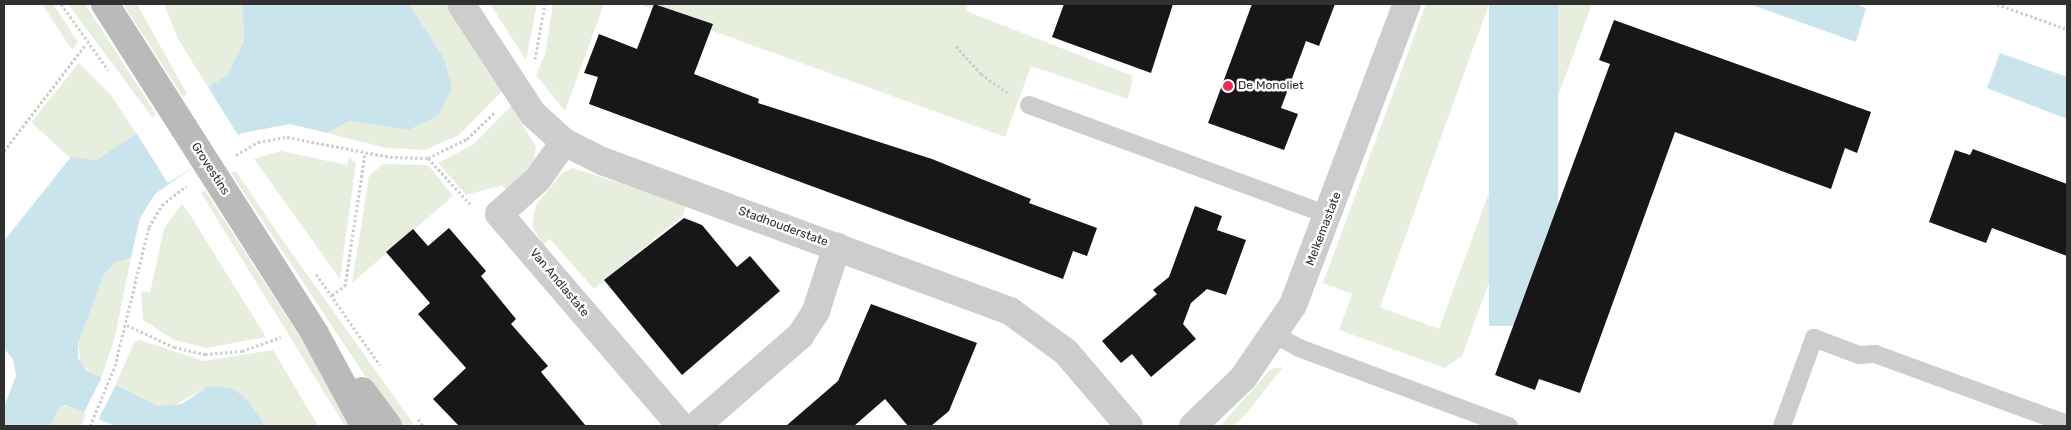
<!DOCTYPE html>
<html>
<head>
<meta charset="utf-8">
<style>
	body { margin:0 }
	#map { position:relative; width:2071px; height:430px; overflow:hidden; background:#fff; font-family:Rubik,sans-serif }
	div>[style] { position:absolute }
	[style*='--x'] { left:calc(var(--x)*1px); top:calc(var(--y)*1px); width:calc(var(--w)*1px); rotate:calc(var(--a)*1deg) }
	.green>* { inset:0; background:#e8eede }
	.water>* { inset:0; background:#cae4ee; transform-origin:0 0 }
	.pier>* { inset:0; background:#fff; transform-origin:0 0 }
	.building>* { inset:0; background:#171717 }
	.path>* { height:3px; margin-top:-1.5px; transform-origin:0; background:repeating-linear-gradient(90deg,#cdcdcd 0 2.5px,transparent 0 5px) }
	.lane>* { height:18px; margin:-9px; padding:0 9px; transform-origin:9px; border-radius:9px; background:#cdcdcd }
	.street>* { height:28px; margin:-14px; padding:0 14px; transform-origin:14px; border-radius:14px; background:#cdcdcd }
	.secondary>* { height:28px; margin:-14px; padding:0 14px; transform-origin:14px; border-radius:14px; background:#bababa }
	.dots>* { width:14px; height:14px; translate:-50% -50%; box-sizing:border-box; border:2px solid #fff; border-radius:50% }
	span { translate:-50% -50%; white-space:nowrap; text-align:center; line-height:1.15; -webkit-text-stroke:5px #fff; paint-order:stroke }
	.poi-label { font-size:12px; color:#303030 }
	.left { translate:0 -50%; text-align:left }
	.street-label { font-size:12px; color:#303030 }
	.frame { position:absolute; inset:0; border:5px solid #303030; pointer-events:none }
</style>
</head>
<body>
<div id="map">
	<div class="green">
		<i style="clip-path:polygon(42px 4px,53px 4px,78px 42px,72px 50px)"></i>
		<i style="clip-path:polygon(68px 4px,85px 4px,156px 114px,152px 117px)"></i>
		<i style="clip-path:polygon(123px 4px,137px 4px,187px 94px,183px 97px)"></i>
		<i style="clip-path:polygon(164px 4px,242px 4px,244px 41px,227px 75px,209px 89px,178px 39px)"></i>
		<i style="clip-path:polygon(409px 4px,445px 4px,502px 91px,459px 135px,425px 150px,386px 148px,327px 133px,349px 121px,408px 130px,444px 58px)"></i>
		<i style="clip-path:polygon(490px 4px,537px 4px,526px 60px)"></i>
		<i style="clip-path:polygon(553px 4px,604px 4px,565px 111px,536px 75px,545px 54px)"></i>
		<i style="clip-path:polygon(639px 4px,968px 4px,966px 11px,1133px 76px,1128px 99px,1031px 66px,1005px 137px)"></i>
		<i style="clip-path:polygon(1426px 4px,1489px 4px,1380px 307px,1439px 329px,1558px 4px,1592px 4px,1462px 356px,1445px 368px,1339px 330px,1352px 294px,1323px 283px)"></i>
		<i style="clip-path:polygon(79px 63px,111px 95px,137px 135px,96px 160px,70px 158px,31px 122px)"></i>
		<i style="clip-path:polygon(511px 106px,536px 147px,534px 164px,506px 190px,502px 185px,466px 195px,438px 163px,474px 144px)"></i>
		<i style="clip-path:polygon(281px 151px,347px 165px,349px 157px,356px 163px,340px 279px,254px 159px)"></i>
		<i style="clip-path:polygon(383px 164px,428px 165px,453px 196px,352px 283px,369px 176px)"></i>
		<i style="clip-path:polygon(573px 168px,687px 205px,683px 215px,594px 289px,550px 239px,543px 245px,532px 225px,536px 205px,562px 173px)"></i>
		<i style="clip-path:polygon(236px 171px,279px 235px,415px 426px,398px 426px,231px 173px)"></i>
		<i style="clip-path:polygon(205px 190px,357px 426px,345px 426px,201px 193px)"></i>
		<i style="clip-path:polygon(182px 204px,189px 213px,266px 337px,207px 348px,174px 340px,143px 320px,141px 291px,150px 293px,164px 228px)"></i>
		<i style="clip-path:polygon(131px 258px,115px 337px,101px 379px,81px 365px,78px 343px,105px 273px,116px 262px)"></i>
		<i style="clip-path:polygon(140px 340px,204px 361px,273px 350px,318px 426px,265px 426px,249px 401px,209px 386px,171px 407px,158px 406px,115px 386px,134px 343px)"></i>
		<i style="clip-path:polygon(1283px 367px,1246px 414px,1233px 426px,1220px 426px,1271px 369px)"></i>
		<i style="clip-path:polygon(72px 405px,87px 412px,81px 426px,50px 426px,58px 408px)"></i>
	</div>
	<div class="water">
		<i style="clip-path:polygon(242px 4px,409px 4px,444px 58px,452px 87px,438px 116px,408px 130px,349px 121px,327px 133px,290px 124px,242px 133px,155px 194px,140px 218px,131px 258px,116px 262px,105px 273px,78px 343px,78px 358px,86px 370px,158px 406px,182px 404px,208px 386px,232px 388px,249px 401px,265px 426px,115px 426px,66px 405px,58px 409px,50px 426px,4px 426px,4px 407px,16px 376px,13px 359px,4px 349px,4px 241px,71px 157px,96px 160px,227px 75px,244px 41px)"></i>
		<i style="left:1489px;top:4px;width:69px;height:322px"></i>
		<i style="clip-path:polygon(1749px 4px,1855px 4px,1866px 8px,1856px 42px)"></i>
		<i style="clip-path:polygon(2000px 53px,2067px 77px,2067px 119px,1987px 88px)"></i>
	</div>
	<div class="pier">
		<i style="left:208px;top:87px;width:60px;height:85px;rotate:58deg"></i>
		<i style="left:102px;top:377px;width:16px;height:40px;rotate:27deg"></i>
	</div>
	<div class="building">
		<i style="clip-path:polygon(654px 4px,713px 24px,694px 74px,759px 99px,758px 103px,932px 159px,1031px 199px,1029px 203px,1097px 228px,1087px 256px,1073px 251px,1063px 279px,589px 104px,598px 77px,584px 73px,599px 34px,637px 49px)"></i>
		<i style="clip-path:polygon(1064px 4px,1173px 4px,1151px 73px,1052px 37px)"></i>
		<i style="clip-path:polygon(1252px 4px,1335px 4px,1319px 46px,1306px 41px,1281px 108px,1298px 114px,1284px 150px,1208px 123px)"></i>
		<i style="clip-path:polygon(1614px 20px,1871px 112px,1857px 153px,1845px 148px,1831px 189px,1675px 132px,1580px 393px,1539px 379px,1535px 390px,1495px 375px,1610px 64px,1599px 60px)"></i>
		<i style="clip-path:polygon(1973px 149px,2067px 184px,2067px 256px,1992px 228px,1986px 243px,1929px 222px,1955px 150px,1970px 155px)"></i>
		<i style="clip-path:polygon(1195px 206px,1222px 216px,1217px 230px,1246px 240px,1226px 295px,1207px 289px,1191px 303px,1183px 324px,1196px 339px,1151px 377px,1132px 354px,1121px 363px,1102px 341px,1157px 294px,1153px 290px,1169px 277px)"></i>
		<i style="clip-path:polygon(684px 218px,702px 225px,737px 267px,750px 256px,780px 291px,682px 375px,604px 280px)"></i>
		<i style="clip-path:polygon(449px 228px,486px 271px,481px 276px,516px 319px,511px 324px,548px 366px,541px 372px,586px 426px,459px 426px,433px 399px,466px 368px,418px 314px,430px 303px,386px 252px,413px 229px,428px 246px)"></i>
		<i style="clip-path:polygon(871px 304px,977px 343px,949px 411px,931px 426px,908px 426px,885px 399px,854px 426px,786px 426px,838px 381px)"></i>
	</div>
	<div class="path">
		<i style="--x:61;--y:4;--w:81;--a:54.5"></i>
		<i style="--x:1997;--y:4;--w:74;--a:19.7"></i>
		<i style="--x:956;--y:46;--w:38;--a:48"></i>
		<i style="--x:981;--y:74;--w:32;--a:35"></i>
		<i style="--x:535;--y:59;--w:56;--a:-79.7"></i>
		<i style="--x:4;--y:151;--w:135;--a:-52.5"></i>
		<i style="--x:236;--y:155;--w:26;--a:-31"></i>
		<i style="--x:258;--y:142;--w:29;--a:-10"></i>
		<i style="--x:287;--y:137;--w:105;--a:11"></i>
		<i style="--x:390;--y:157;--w:38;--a:2"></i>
		<i style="--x:428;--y:158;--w:43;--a:-26"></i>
		<i style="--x:467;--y:139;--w:39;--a:-44"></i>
		<i style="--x:428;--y:158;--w:64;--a:47.5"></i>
		<i style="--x:316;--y:274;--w:111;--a:54.9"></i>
		<i style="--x:332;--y:295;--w:16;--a:-35"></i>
		<i style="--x:345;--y:286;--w:134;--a:-81.4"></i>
		<i style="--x:127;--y:325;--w:52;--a:25.1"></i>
		<i style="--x:174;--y:347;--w:32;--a:13"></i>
		<i style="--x:205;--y:354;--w:37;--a:-5"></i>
		<i style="--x:242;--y:351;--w:41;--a:-19.7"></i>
		<i style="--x:418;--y:419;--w:9;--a:54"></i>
		<i style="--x:90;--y:426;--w:65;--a:-67.4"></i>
		<i style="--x:115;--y:366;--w:143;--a:-76.3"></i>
		<i style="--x:149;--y:227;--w:26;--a:-59"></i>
		<i style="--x:162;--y:205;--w:31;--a:-38"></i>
	</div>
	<div class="lane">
		<i style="--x:1029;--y:105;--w:321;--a:20.2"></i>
		<i style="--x:1274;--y:334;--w:29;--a:29"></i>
		<i style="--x:1299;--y:348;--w:224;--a:20.4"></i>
		<i style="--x:1782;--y:426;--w:94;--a:-70"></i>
		<i style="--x:1814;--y:338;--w:48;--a:20.7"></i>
		<i style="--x:1859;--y:355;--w:16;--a:-4"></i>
		<i style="--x:1875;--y:354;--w:204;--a:20"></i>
	</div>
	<div class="street">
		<i style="--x:461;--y:4;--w:131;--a:56.8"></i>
		<i style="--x:533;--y:114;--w:42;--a:42.1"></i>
		<i style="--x:564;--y:142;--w:42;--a:26.6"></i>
		<i style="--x:602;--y:161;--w:435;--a:20.2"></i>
		<i style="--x:1010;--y:311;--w:69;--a:36.2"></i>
		<i style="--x:1066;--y:352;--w:97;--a:49.6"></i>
		<i style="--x:564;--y:142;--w:45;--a:125.1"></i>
		<i style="--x:538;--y:179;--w:52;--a:138.1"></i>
		<i style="--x:499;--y:214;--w:279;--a:49.4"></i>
		<i style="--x:696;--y:426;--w:138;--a:-40.9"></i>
		<i style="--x:800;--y:336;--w:30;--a:-57"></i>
		<i style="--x:816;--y:311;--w:68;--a:-72.1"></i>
		<i style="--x:1193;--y:426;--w:69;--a:-43.8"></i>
		<i style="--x:1243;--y:378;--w:88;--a:-55.6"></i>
		<i style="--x:1293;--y:305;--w:322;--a:-69.3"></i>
	</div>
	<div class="secondary">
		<i style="--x:105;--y:4;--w:391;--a:57.5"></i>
		<i style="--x:315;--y:334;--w:105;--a:61.5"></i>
		<i style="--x:362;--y:391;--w:44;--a:53.4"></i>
	</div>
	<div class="dots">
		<i style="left:1228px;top:86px;background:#ec2d53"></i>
	</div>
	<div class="poi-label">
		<span class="left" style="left:1238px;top:86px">De Monoliet</span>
	</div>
	<div class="street-label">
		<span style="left:210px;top:169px;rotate:57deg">Grovestins</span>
		<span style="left:783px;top:227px;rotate:20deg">Stadhouderstate</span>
		<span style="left:1324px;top:229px;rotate:-69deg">Melkemastate</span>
		<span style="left:559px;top:283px;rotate:50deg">Van Andlastate</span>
	</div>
	<div class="frame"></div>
</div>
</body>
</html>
